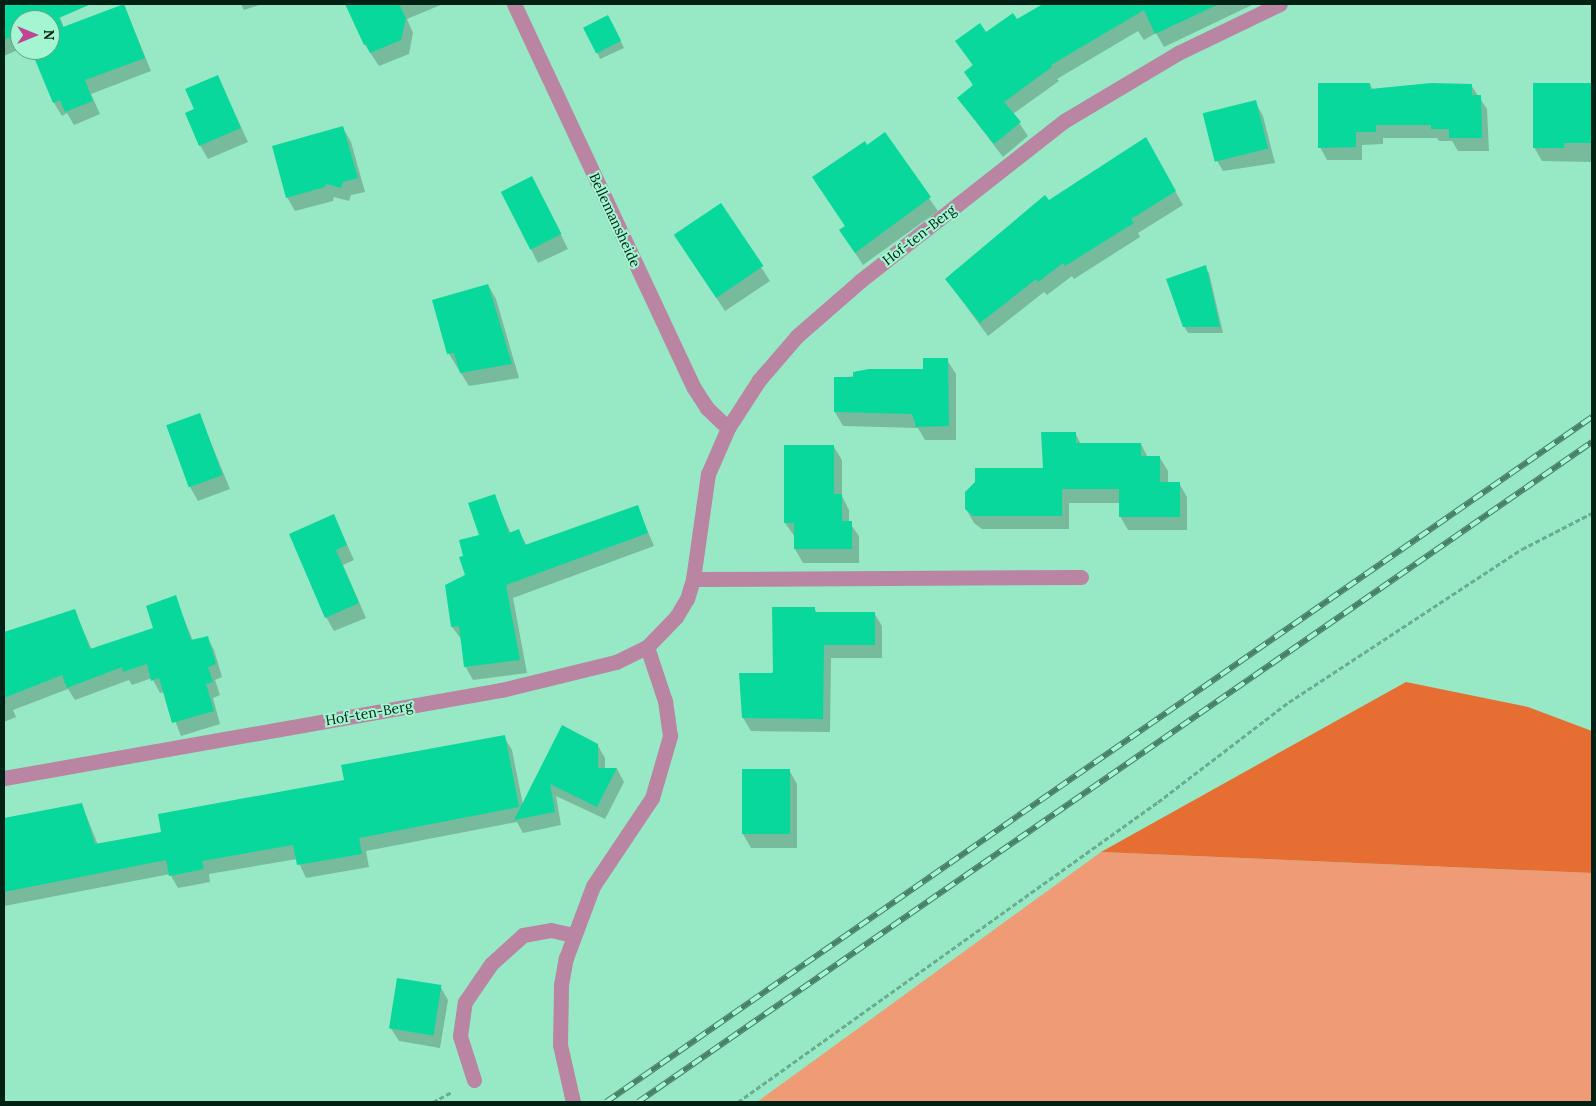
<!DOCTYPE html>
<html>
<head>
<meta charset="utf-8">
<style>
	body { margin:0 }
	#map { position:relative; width:1596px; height:1106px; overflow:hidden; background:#96e9c4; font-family:Lora,serif }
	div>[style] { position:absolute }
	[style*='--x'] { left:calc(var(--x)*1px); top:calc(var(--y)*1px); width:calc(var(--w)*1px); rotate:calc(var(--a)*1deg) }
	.green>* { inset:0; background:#ef9b76 }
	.forest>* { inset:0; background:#e66e33 }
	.shadow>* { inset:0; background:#0003 }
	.building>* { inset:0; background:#09d89c; transform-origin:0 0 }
	.path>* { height:3px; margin-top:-1.5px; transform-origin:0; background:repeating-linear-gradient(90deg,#69ac8f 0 5px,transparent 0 7.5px) }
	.minor>* { height:15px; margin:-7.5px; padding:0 7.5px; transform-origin:7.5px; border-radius:7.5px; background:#b985a2 }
	.rail>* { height:5.5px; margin-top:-2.75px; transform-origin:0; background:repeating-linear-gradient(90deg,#a3f6d1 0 11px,#488068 0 22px); box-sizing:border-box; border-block:1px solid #488068 }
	span { translate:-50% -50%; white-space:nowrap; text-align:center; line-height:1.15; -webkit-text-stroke:4px #a3f6d1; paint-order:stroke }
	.street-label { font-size:14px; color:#002114 }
	.frame { position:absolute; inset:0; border:5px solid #002114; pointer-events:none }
	.north { position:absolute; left:10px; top:10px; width:50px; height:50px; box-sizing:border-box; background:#a3f6d1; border:1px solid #62a185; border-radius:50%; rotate:90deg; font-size:14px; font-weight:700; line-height:20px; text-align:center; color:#002114 }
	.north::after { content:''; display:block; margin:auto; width:18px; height:22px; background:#c14595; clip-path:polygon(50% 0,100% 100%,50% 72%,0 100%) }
</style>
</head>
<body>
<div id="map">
	<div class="green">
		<i style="clip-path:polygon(1101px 852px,1592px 873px,1592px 1102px,757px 1102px)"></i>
	</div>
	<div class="forest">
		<i style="clip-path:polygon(1406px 682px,1528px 707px,1592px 731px,1592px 873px,1101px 852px)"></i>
	</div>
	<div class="shadow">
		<i style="clip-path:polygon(14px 4px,55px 4px,64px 28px,124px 5px,151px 71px,91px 94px,100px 114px,74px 125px,67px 113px,62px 116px,54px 103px,33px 50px,50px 50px,50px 20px,20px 20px,20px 49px,4px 56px,4px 12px,15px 7px)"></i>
		<i style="clip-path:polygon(241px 4px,262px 4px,244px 10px)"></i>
		<i style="clip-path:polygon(347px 4px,443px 4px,407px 19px,413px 33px,409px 54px,379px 66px,365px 45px)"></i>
		<i style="clip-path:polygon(1043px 4px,1254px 4px,1164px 47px,1156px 33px,1144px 40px,1138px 31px,1057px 79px,1059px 81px,1013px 114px,1028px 136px,1003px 157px,958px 98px,974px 87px,966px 73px,974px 67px,957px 42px,1017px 21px)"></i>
		<i style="clip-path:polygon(612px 23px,624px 48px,600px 59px,597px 52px)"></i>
		<i style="clip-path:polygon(218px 77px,248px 142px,208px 159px,200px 145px,195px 110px)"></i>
		<i style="clip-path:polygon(1370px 84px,1373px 90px,1471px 85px,1487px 109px,1489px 151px,1458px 151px,1452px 141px,1439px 141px,1437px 138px,1383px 138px,1383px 144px,1362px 145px,1362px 160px,1327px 160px,1320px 147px)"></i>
		<i style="clip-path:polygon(1535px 84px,1592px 84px,1592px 162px,1542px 161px,1534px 147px)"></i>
		<i style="clip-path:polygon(1255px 102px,1263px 116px,1275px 163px,1223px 171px,1215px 157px,1205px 114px)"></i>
		<i style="clip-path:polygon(343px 128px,351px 142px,365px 192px,351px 195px,349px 201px,334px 197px,333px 201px,295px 211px,287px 197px)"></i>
		<i style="clip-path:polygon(884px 134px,938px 211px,863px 265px,840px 230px,846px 227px,822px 190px)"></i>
		<i style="clip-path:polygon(1146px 139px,1183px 205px,1138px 233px,1140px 237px,1074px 279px,1072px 276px,1047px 295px,1044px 292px,988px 336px,946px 279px,1049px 202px)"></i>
		<i style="clip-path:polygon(539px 191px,568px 249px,538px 263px,502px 192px)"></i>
		<i style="clip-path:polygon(721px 205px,770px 281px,725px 311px,684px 249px)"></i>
		<i style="clip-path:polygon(1205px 267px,1209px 273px,1223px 333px,1188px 333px,1184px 326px)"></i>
		<i style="clip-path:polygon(488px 285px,496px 299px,519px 378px,469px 386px,449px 354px,433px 301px)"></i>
		<i style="clip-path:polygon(947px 360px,956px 374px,956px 440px,925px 440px,918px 428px,843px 426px,835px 412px,835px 378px,924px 370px)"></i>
		<i style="clip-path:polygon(199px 414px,230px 489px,198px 501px,190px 487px)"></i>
		<i style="clip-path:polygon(1075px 433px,1081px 444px,1141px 444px,1148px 458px,1160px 458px,1168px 471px,1168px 483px,1179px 483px,1187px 497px,1187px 530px,1128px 530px,1120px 516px,1120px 503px,1069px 503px,1069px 529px,982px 529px,974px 523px,966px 509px,1044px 470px)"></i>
		<i style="clip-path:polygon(834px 447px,842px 460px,842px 496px,849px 510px,849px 522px,859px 536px,859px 563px,803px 563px,795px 549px,795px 537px,785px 523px)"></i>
		<i style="clip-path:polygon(494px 496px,511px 534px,519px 531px,527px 546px,637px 506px,654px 546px,513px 598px,527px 673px,473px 680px,465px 666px,462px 640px,452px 627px,447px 585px,467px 576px,465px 557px,481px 536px)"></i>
		<i style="clip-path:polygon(334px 516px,354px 560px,343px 565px,366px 618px,334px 631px,326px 617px)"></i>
		<i style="clip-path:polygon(175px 597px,193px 641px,207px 637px,214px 650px,222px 677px,215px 680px,220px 695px,213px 698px,220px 724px,181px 736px,164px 692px,160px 693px,152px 678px,132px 685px,129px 680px,75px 700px,68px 689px,13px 710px,16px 717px,4px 722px,4px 634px,74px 610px,92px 650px,155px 629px)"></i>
		<i style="clip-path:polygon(814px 608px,817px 613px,874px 613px,882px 626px,882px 658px,831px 658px,830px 732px,751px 731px,743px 718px)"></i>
		<i style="clip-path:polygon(504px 737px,512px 750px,523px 805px,597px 744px,605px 758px,605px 769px,617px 769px,624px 782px,605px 819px,556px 796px,561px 825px,523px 833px,517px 822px,366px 851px,369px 867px,306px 878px,297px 859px,209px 874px,210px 882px,178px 888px,170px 874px,4px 906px,4px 819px,82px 805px,98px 845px,162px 833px)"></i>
		<i style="clip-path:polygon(789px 770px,797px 784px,797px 848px,751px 848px,743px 834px)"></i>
		<i style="clip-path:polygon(440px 986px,448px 1000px,440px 1048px,399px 1041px,390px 1027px)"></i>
	</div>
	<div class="building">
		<i style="clip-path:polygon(4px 4px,91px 4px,59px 18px,63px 27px,124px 4px,145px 58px,85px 80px,93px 101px,65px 112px,60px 100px,53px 103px,31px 50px,50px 50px,50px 20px,20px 20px,20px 33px,4px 40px)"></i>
		<i style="clip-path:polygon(345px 4px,399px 4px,406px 18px,401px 40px,370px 53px,366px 44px,364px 45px)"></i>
		<i style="clip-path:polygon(1043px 4px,1219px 4px,1155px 34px,1144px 10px,1051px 65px,1052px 67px,1004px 102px,1021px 122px,994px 144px,957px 98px,973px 85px,964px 72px,973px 65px,955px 41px,980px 23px,986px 32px,1013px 13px,1017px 19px)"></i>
		<i style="left:608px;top:15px;width:29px;height:28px;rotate:63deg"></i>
		<i style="clip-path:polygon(218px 75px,241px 128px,199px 146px,185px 113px,194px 109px,185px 89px)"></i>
		<i style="clip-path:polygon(1318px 83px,1370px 83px,1370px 89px,1431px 83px,1472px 84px,1472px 95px,1481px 95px,1482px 138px,1449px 138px,1449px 129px,1431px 129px,1431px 125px,1376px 125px,1376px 132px,1356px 132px,1356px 147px,1318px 148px)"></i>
		<i style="clip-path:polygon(1533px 83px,1592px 83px,1592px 143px,1564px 143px,1564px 148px,1533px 148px)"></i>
		<i style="left:1256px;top:100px;width:50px;height:55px;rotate:76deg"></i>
		<i style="clip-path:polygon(343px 126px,358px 178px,343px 182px,341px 188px,326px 184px,325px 187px,286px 198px,272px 146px)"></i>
		<i style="clip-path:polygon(885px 132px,931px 197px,855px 253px,839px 230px,845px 226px,812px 177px,865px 141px,867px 145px)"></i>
		<i style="clip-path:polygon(1146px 137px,1176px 191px,1131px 219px,1134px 223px,1065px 266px,1063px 263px,1038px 282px,1036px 279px,980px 323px,945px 279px,1045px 195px,1049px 200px)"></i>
		<i style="left:532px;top:176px;width:65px;height:35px;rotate:63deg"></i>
		<i style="left:721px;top:203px;width:76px;height:57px;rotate:56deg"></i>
		<i style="clip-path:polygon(1206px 265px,1220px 327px,1183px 327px,1166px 279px)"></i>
		<i style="clip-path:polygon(488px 284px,512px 364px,460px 373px,454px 353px,447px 354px,432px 300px)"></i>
		<i style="clip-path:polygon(923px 358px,948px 358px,949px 426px,916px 427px,912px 414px,834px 412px,834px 377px,853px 377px,853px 372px,869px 369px,923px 369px)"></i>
		<i style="left:200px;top:413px;width:66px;height:36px;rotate:70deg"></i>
		<i style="clip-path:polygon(1041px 432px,1076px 432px,1076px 443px,1141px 443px,1141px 456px,1160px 456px,1160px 482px,1180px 482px,1180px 517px,1119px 517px,1119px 489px,1062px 489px,1062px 516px,973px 516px,965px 509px,965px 492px,975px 482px,975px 468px,1043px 468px)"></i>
		<i style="clip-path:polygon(784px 445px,834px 445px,834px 494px,842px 494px,842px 521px,852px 521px,852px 549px,794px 549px,794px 523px,784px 523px)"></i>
		<i style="clip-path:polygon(495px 494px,509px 533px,519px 529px,525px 545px,638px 505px,648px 533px,506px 585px,520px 660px,464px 667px,459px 626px,451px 627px,445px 585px,465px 575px,459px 557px,463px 556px,459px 540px,479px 535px,468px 503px)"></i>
		<i style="clip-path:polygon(334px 514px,347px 545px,336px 550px,359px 603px,325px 618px,289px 534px)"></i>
		<i style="clip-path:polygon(176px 595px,191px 640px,208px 636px,216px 664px,208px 667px,213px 682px,206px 684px,214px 711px,172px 723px,159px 678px,151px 681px,147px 664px,123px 672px,122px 667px,67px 688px,62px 675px,4px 698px,4px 632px,75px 609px,90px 649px,153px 628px,146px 606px)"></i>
		<i style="clip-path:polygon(772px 607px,815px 607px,815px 612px,875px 612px,875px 645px,824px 645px,823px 719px,742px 718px,739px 673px,773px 673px)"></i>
		<i style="clip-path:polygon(562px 725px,598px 744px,598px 768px,617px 768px,597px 807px,550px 784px,555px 812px,514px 820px)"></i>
		<i style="clip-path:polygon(505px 735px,519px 807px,359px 838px,362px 854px,297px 865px,293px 845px,202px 861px,204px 869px,169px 876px,166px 860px,4px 892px,4px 818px,82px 803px,95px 844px,161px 832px,158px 814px,344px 780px,341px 765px)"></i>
		<i style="left:742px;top:769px;width:48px;height:65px"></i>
		<i style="left:397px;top:978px;width:45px;height:51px;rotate:9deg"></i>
	</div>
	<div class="path">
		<i style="--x:433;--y:1102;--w:21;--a:-28"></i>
		<i style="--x:738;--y:1102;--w:516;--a:-35.54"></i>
		<i style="--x:1158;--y:802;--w:165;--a:-37.4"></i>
		<i style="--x:1289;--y:702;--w:279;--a:-33.3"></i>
		<i style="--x:1522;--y:549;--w:79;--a:-27.2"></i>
	</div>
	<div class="minor">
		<i style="--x:514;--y:4;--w:424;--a:64.9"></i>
		<i style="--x:694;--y:388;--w:24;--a:57"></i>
		<i style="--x:707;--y:408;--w:29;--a:44"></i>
		<i style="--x:693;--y:579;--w:388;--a:-0.3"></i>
		<i style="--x:4;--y:778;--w:505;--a:-10.04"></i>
		<i style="--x:501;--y:690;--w:118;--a:-13.7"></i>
		<i style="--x:616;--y:662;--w:34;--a:-26"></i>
		<i style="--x:647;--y:647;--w:42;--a:-46"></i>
		<i style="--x:676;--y:617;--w:21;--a:-59"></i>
		<i style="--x:687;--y:599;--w:21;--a:-73"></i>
		<i style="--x:693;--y:579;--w:106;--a:-81.9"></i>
		<i style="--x:708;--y:474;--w:50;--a:-66.5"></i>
		<i style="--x:728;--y:428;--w:57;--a:-57.1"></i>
		<i style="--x:759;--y:380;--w:58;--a:-49.2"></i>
		<i style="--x:797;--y:336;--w:84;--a:-41.1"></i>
		<i style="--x:860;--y:281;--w:259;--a:-38.1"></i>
		<i style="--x:1064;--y:121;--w:133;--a:-30.8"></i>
		<i style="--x:1178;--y:53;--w:113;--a:-25.7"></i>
		<i style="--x:474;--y:1080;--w:46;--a:-107.7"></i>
		<i style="--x:460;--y:1036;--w:34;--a:-82"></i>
		<i style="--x:465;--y:1002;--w:46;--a:-55.6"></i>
		<i style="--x:491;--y:964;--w:43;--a:-42.2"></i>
		<i style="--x:523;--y:935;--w:28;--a:-10"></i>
		<i style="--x:551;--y:930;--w:23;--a:13"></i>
		<i style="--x:573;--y:1102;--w:58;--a:-102.8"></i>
		<i style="--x:560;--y:1045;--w:60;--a:-89"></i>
		<i style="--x:561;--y:985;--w:27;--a:-80"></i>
		<i style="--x:566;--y:958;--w:77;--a:-69.4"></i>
		<i style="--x:593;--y:886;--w:106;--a:-56.2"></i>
		<i style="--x:652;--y:798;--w:65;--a:-73.8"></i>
		<i style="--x:670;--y:736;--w:35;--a:-98"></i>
		<i style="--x:665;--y:701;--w:57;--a:-108.4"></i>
	</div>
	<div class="rail">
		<i style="--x:606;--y:1102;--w:1201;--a:-34.79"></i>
		<i style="--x:638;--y:1102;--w:1160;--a:-34.68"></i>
	</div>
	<div class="street-label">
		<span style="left:615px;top:220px;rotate:65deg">Bellemansheide</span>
		<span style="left:919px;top:235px;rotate:-38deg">Hof-ten-Berg</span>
		<span style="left:369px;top:713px;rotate:-10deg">Hof-ten-Berg</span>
	</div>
	<div class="frame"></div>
	<div class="north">N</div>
</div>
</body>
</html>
